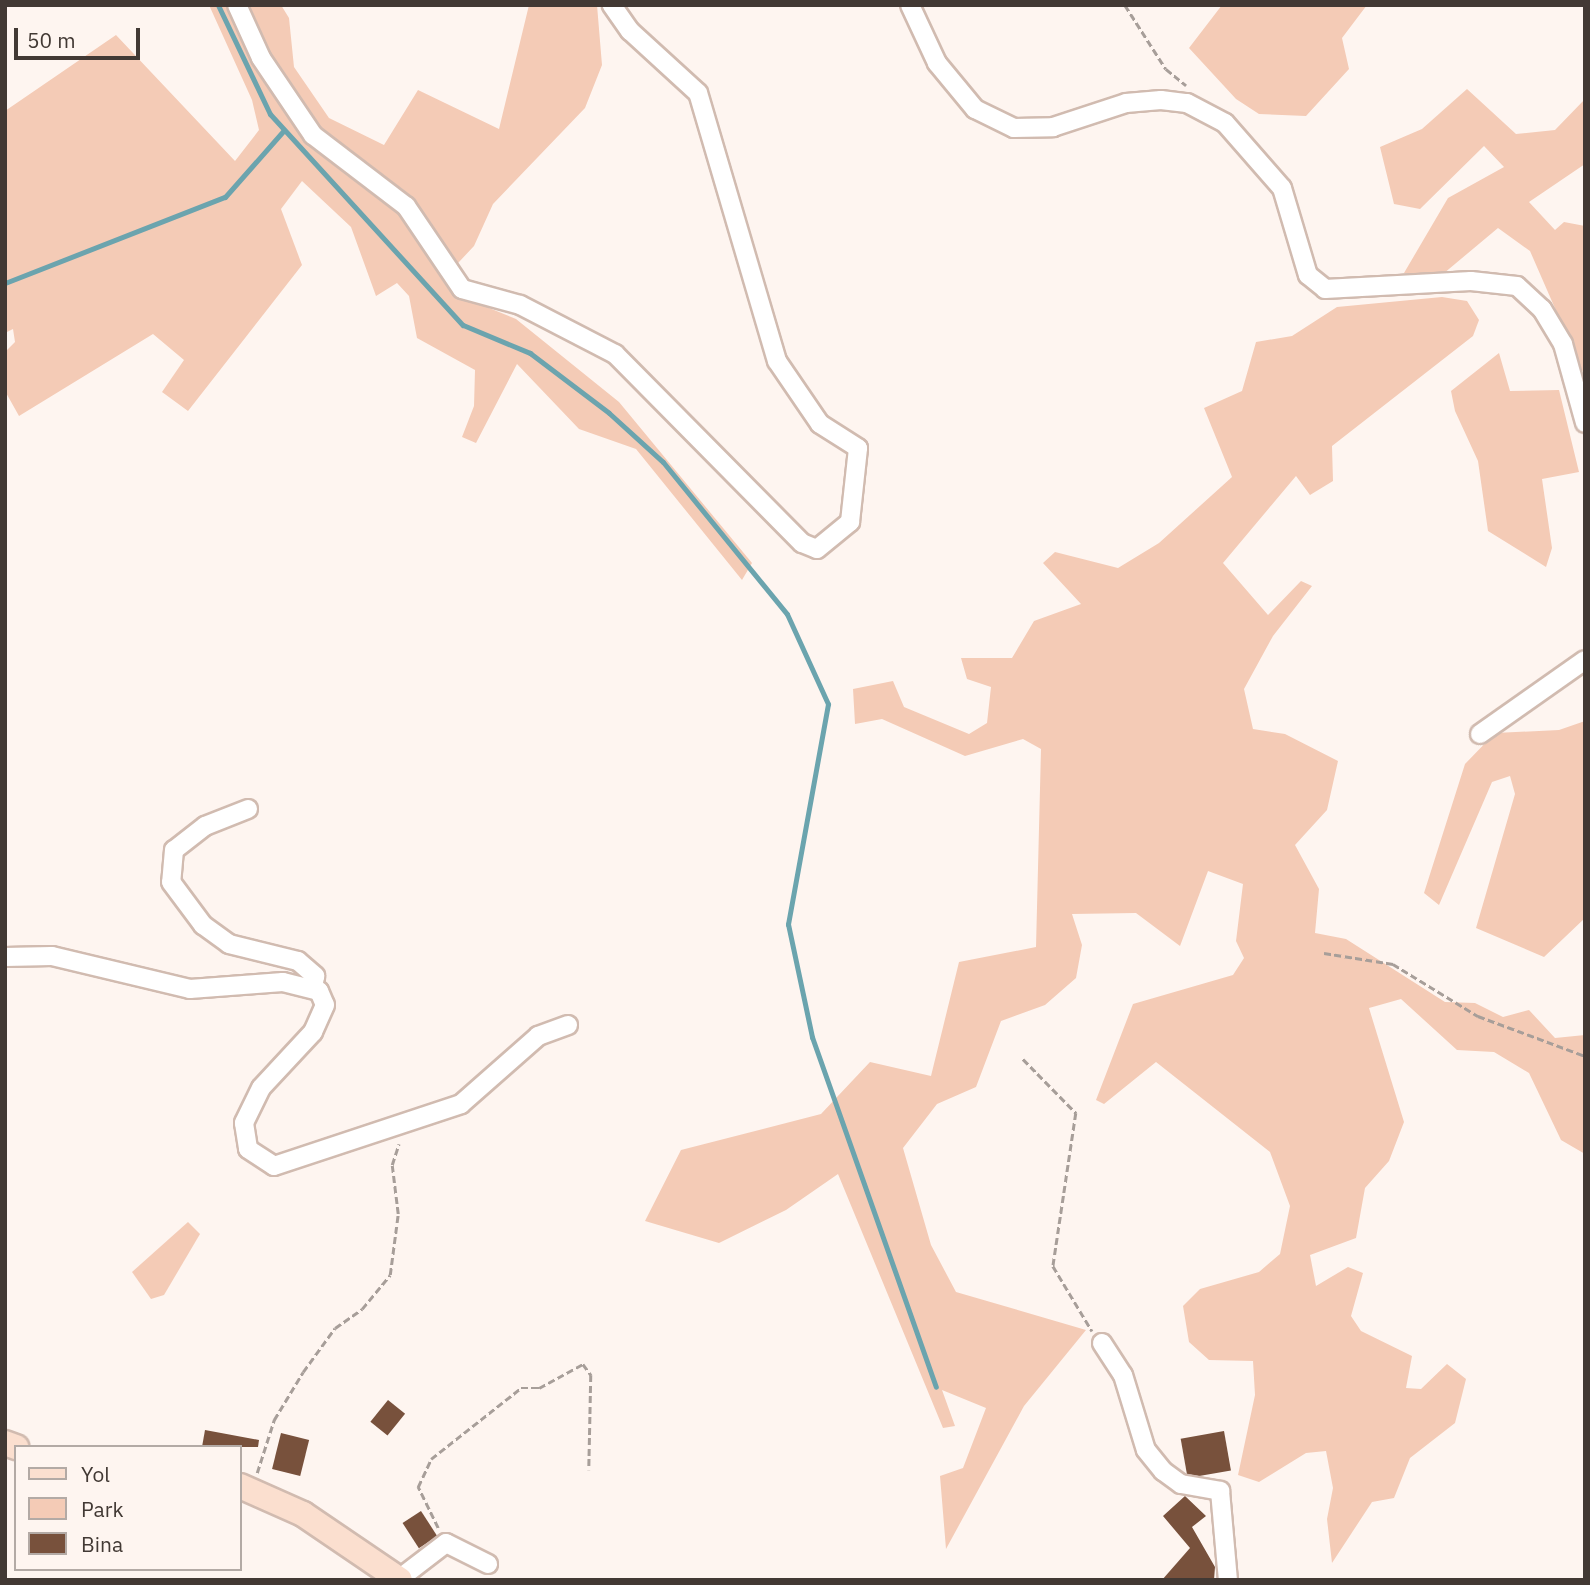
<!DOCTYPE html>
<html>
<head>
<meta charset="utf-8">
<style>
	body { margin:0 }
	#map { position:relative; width:1590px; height:1585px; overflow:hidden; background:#fef5f0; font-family:"IBM Plex Sans",sans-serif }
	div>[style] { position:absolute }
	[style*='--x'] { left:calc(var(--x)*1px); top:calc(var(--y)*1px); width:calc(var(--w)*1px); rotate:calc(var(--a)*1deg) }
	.green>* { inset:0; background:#f4cbb6 }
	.stream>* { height:5px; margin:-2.5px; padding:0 2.5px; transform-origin:2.5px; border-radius:2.5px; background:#6ba4ae }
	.building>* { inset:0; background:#78513c; transform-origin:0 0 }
	.path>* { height:2.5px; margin-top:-1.25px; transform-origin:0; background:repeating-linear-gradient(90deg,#a79e99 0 7px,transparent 0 10.5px) }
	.roads { filter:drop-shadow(2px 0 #d1bbb0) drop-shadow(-2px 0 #d1bbb0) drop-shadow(0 2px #d1bbb0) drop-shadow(0 -2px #d1bbb0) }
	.minor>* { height:18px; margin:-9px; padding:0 9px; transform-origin:9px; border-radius:9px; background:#fff }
	.secondary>* { height:24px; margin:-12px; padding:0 12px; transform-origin:12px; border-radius:12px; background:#fbdfcf }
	span { translate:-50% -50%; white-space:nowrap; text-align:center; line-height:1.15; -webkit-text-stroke:7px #fef5f0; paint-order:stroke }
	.frame { position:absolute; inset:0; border:7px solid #423934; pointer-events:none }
	.legend { position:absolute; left:14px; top:1445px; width:228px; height:126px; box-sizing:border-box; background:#fef5f0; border:2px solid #b3aaa5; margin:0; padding:9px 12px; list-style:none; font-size:21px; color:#423934 }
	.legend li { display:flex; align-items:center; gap:14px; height:35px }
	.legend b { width:35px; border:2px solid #b3aaa5 }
	.scale { position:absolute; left:14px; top:28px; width:126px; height:32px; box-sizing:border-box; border:4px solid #423934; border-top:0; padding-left:9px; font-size:21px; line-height:24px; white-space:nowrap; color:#423934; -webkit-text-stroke:5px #fef5f0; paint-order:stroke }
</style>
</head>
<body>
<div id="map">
	<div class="green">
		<i style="clip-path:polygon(209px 5px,281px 5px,289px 18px,294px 67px,329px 118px,384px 145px,418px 90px,499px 129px,529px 5px,597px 5px,602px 65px,585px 108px,493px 204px,474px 246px,443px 279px,467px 299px,516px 319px,619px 402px,752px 563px,742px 580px,636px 449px,579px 429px,517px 364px,476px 443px,462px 437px,474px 406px,475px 370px,417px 338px,409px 296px,397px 283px,376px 296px,351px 227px,302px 181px,281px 209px,302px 265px,188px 411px,162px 392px,184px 360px,153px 334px,19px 416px,5px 391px,5px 352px,15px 342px,13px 329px,5px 333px,5px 111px,116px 35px,235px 161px,259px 130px,252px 100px)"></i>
		<i style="clip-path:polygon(1222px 5px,1367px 5px,1342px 38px,1349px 69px,1306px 116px,1259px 114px,1236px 99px,1189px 48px)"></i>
		<i style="clip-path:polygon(1467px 89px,1516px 134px,1555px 130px,1585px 99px,1585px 164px,1529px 202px,1555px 230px,1564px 222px,1585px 226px,1585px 377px,1530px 251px,1498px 228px,1443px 274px,1404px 273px,1448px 198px,1504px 167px,1484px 146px,1420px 209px,1394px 204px,1380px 147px,1422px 129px)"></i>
		<i style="clip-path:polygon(1442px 297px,1467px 301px,1479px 320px,1473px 336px,1332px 446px,1333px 481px,1310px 495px,1296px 476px,1223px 563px,1268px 615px,1301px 581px,1312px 586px,1273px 636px,1244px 689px,1253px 729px,1285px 734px,1338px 761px,1327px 810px,1295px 845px,1319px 889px,1315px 933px,1346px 939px,1445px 1002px,1475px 1003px,1503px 1017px,1529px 1010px,1555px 1038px,1585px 1035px,1585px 1154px,1561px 1140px,1529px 1073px,1494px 1052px,1457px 1050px,1401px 999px,1369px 1008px,1404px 1122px,1389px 1161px,1365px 1188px,1356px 1238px,1310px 1255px,1316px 1286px,1348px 1267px,1363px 1273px,1351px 1316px,1361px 1331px,1412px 1356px,1406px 1388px,1421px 1389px,1447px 1364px,1466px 1379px,1455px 1423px,1410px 1458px,1394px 1498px,1372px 1502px,1332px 1563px,1327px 1519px,1333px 1488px,1326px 1451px,1306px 1453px,1259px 1482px,1238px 1475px,1255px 1395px,1253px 1361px,1209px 1360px,1189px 1342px,1183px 1306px,1200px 1289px,1259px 1272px,1280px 1254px,1290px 1206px,1270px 1152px,1156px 1062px,1104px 1104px,1096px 1100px,1133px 1004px,1233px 975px,1244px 958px,1236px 941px,1243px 884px,1208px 871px,1180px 946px,1136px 913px,1072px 914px,1082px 945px,1076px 978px,1045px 1005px,1001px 1021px,976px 1087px,937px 1104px,903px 1148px,931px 1245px,956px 1292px,1086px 1330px,1024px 1406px,946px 1549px,940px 1476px,963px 1468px,986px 1408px,942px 1390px,955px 1426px,943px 1428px,838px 1174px,786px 1210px,719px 1243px,645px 1221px,681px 1150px,821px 1114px,870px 1062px,931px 1076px,959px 962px,1036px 947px,1041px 749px,1023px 739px,965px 756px,882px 719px,855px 724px,853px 689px,893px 681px,904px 707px,969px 734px,987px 723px,991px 687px,967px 679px,961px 658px,1012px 658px,1034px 621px,1081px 604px,1043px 563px,1055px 552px,1118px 568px,1159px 543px,1232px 477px,1204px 408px,1242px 391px,1256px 342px,1292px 336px,1337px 307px)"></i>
		<i style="clip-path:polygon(1499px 353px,1510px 391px,1559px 390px,1579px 472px,1542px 479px,1552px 548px,1546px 567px,1488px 531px,1478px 461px,1455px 411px,1451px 391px)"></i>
		<i style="clip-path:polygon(1585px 721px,1585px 918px,1544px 957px,1476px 928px,1515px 794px,1510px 776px,1492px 782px,1439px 905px,1424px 893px,1465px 764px,1495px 733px,1559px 730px)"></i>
		<i style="clip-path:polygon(188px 1222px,200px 1234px,164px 1295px,151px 1299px,132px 1272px)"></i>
	</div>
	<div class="stream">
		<i style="--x:218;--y:5;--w:121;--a:64.5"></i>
		<i style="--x:270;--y:114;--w:286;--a:47.6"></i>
		<i style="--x:463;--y:325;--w:73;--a:22.7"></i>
		<i style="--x:530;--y:353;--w:99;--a:37.2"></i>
		<i style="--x:609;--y:413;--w:73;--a:42.2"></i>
		<i style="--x:663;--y:462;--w:196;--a:50.8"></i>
		<i style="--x:787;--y:614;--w:99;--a:65.5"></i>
		<i style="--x:828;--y:704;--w:224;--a:100.3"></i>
		<i style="--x:788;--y:924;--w:116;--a:78"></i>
		<i style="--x:812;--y:1037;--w:371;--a:70.5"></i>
		<i style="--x:5;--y:283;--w:236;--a:-21.4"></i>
		<i style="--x:225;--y:197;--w:89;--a:-48.6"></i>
	</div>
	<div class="building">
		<i style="left:388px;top:1400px;width:22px;height:28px;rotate:39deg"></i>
		<i style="clip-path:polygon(205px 1430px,259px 1440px,258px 1447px,202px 1447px)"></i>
		<i style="left:1224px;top:1431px;width:40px;height:44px;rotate:80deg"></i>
		<i style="left:281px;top:1433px;width:29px;height:37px;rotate:14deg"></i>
		<i style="clip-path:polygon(1185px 1496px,1206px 1516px,1192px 1527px,1215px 1567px,1214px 1580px,1162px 1580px,1190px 1548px,1163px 1516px)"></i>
		<i style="left:421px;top:1511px;width:30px;height:22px;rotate:57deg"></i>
	</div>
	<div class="path">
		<i style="--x:1125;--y:5;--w:76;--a:57.4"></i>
		<i style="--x:1166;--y:69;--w:26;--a:39"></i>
		<i style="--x:1324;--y:953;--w:70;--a:9.1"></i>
		<i style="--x:1393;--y:964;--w:100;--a:31.5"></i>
		<i style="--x:1478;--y:1016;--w:114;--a:20.5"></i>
		<i style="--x:1023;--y:1059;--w:76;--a:45.5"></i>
		<i style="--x:1076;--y:1113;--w:155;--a:98.5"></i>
		<i style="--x:1053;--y:1266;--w:76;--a:59"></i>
		<i style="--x:257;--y:1473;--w:56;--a:-72.2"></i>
		<i style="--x:274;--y:1420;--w:56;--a:-58.9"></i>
		<i style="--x:303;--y:1372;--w:54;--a:-54"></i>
		<i style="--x:335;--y:1328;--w:33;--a:-35"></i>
		<i style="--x:362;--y:1309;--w:44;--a:-50.5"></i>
		<i style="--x:390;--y:1275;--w:62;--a:-82.5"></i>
		<i style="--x:398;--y:1214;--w:49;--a:-97"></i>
		<i style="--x:392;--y:1165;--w:22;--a:-72"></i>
		<i style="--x:438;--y:1528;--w:46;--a:-116"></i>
		<i style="--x:418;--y:1487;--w:31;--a:-65"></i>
		<i style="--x:431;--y:1459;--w:115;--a:-38.3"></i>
		<i style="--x:521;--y:1388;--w:18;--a:0"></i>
		<i style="--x:539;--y:1388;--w:50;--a:-28.6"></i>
		<i style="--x:583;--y:1364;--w:14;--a:54"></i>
		<i style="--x:591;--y:1375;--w:95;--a:91.2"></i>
	</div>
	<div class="roads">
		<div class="minor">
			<i style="--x:237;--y:5;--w:58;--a:65.6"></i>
			<i style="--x:261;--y:58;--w:93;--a:56"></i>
			<i style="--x:313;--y:135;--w:117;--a:37.4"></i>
			<i style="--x:406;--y:206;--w:100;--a:56"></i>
			<i style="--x:462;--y:289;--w:60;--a:15.4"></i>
			<i style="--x:520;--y:305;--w:107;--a:27.3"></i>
			<i style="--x:615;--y:354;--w:266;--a:45.3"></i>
			<i style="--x:802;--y:543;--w:16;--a:22"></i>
			<i style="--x:817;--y:549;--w:43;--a:-39.3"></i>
			<i style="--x:850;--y:522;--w:74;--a:-83.8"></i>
			<i style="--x:858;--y:448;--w:45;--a:-147.7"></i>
			<i style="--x:820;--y:424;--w:76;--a:-124.3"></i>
			<i style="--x:777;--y:361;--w:279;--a:-106.4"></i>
			<i style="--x:698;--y:93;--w:92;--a:-137.6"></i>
			<i style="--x:630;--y:31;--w:32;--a:-125"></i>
			<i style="--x:910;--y:5;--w:64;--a:65"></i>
			<i style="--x:937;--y:63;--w:60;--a:50.4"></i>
			<i style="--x:975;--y:109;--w:43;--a:26"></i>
			<i style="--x:1014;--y:128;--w:39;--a:-1"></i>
			<i style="--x:1053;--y:127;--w:77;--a:-18.2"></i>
			<i style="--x:1126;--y:103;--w:35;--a:-5"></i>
			<i style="--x:1161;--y:100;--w:26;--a:7"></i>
			<i style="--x:1187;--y:103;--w:43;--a:27.8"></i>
			<i style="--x:1225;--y:123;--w:86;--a:48.8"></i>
			<i style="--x:1282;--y:188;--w:91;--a:73.4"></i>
			<i style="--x:1308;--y:275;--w:22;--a:39"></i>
			<i style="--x:1325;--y:289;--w:146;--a:-3.1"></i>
			<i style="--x:1471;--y:281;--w:46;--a:6.2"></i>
			<i style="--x:1517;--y:286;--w:34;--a:43"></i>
			<i style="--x:1542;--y:309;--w:41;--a:59"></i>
			<i style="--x:1563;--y:344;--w:82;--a:74.4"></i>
			<i style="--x:1480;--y:734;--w:128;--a:-35.2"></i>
			<i style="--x:248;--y:809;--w:46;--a:158.4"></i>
			<i style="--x:205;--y:826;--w:39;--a:142"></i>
			<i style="--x:174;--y:850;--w:32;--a:95"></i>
			<i style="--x:171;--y:882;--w:54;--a:53.3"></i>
			<i style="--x:203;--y:925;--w:32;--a:36"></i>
			<i style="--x:229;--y:944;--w:71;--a:13.8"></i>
			<i style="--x:298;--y:961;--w:23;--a:41"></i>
			<i style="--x:315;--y:976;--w:13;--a:99"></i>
			<i style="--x:5;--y:957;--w:47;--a:-1.2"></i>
			<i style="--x:52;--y:956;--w:142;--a:13.4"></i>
			<i style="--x:190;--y:989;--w:93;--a:-4.3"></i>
			<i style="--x:283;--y:982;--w:37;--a:14"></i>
			<i style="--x:319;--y:991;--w:15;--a:67"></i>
			<i style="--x:325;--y:1005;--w:30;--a:114"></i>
			<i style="--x:313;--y:1032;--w:76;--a:132.9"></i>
			<i style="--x:261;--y:1088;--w:39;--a:116"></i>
			<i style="--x:244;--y:1123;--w:26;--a:81"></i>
			<i style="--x:248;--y:1149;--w:31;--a:33"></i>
			<i style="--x:274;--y:1166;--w:197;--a:-18.3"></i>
			<i style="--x:461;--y:1104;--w:103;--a:-41.4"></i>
			<i style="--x:538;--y:1036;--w:32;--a:-20"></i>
			<i style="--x:1102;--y:1343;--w:38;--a:57"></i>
			<i style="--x:1123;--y:1375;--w:78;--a:73"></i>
			<i style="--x:1146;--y:1450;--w:27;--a:51"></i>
			<i style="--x:1163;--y:1471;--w:22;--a:36"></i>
			<i style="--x:1181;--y:1484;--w:40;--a:10"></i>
			<i style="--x:1220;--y:1491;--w:89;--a:84.9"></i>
			<i style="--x:399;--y:1579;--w:59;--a:-37.5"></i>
			<i style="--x:446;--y:1543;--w:47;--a:26.6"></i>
		</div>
		<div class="secondary">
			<i style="--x:5;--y:1443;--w:12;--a:20"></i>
			<i style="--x:240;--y:1486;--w:69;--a:24"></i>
			<i style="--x:303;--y:1514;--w:117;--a:34.2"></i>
		</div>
	</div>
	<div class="frame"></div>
	<ul class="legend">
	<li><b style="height:9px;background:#fbdfcf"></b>Yol</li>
	<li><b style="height:19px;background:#f4cbb6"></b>Park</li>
	<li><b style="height:19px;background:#78513c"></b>Bina</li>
	</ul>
	<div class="scale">50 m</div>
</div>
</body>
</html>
